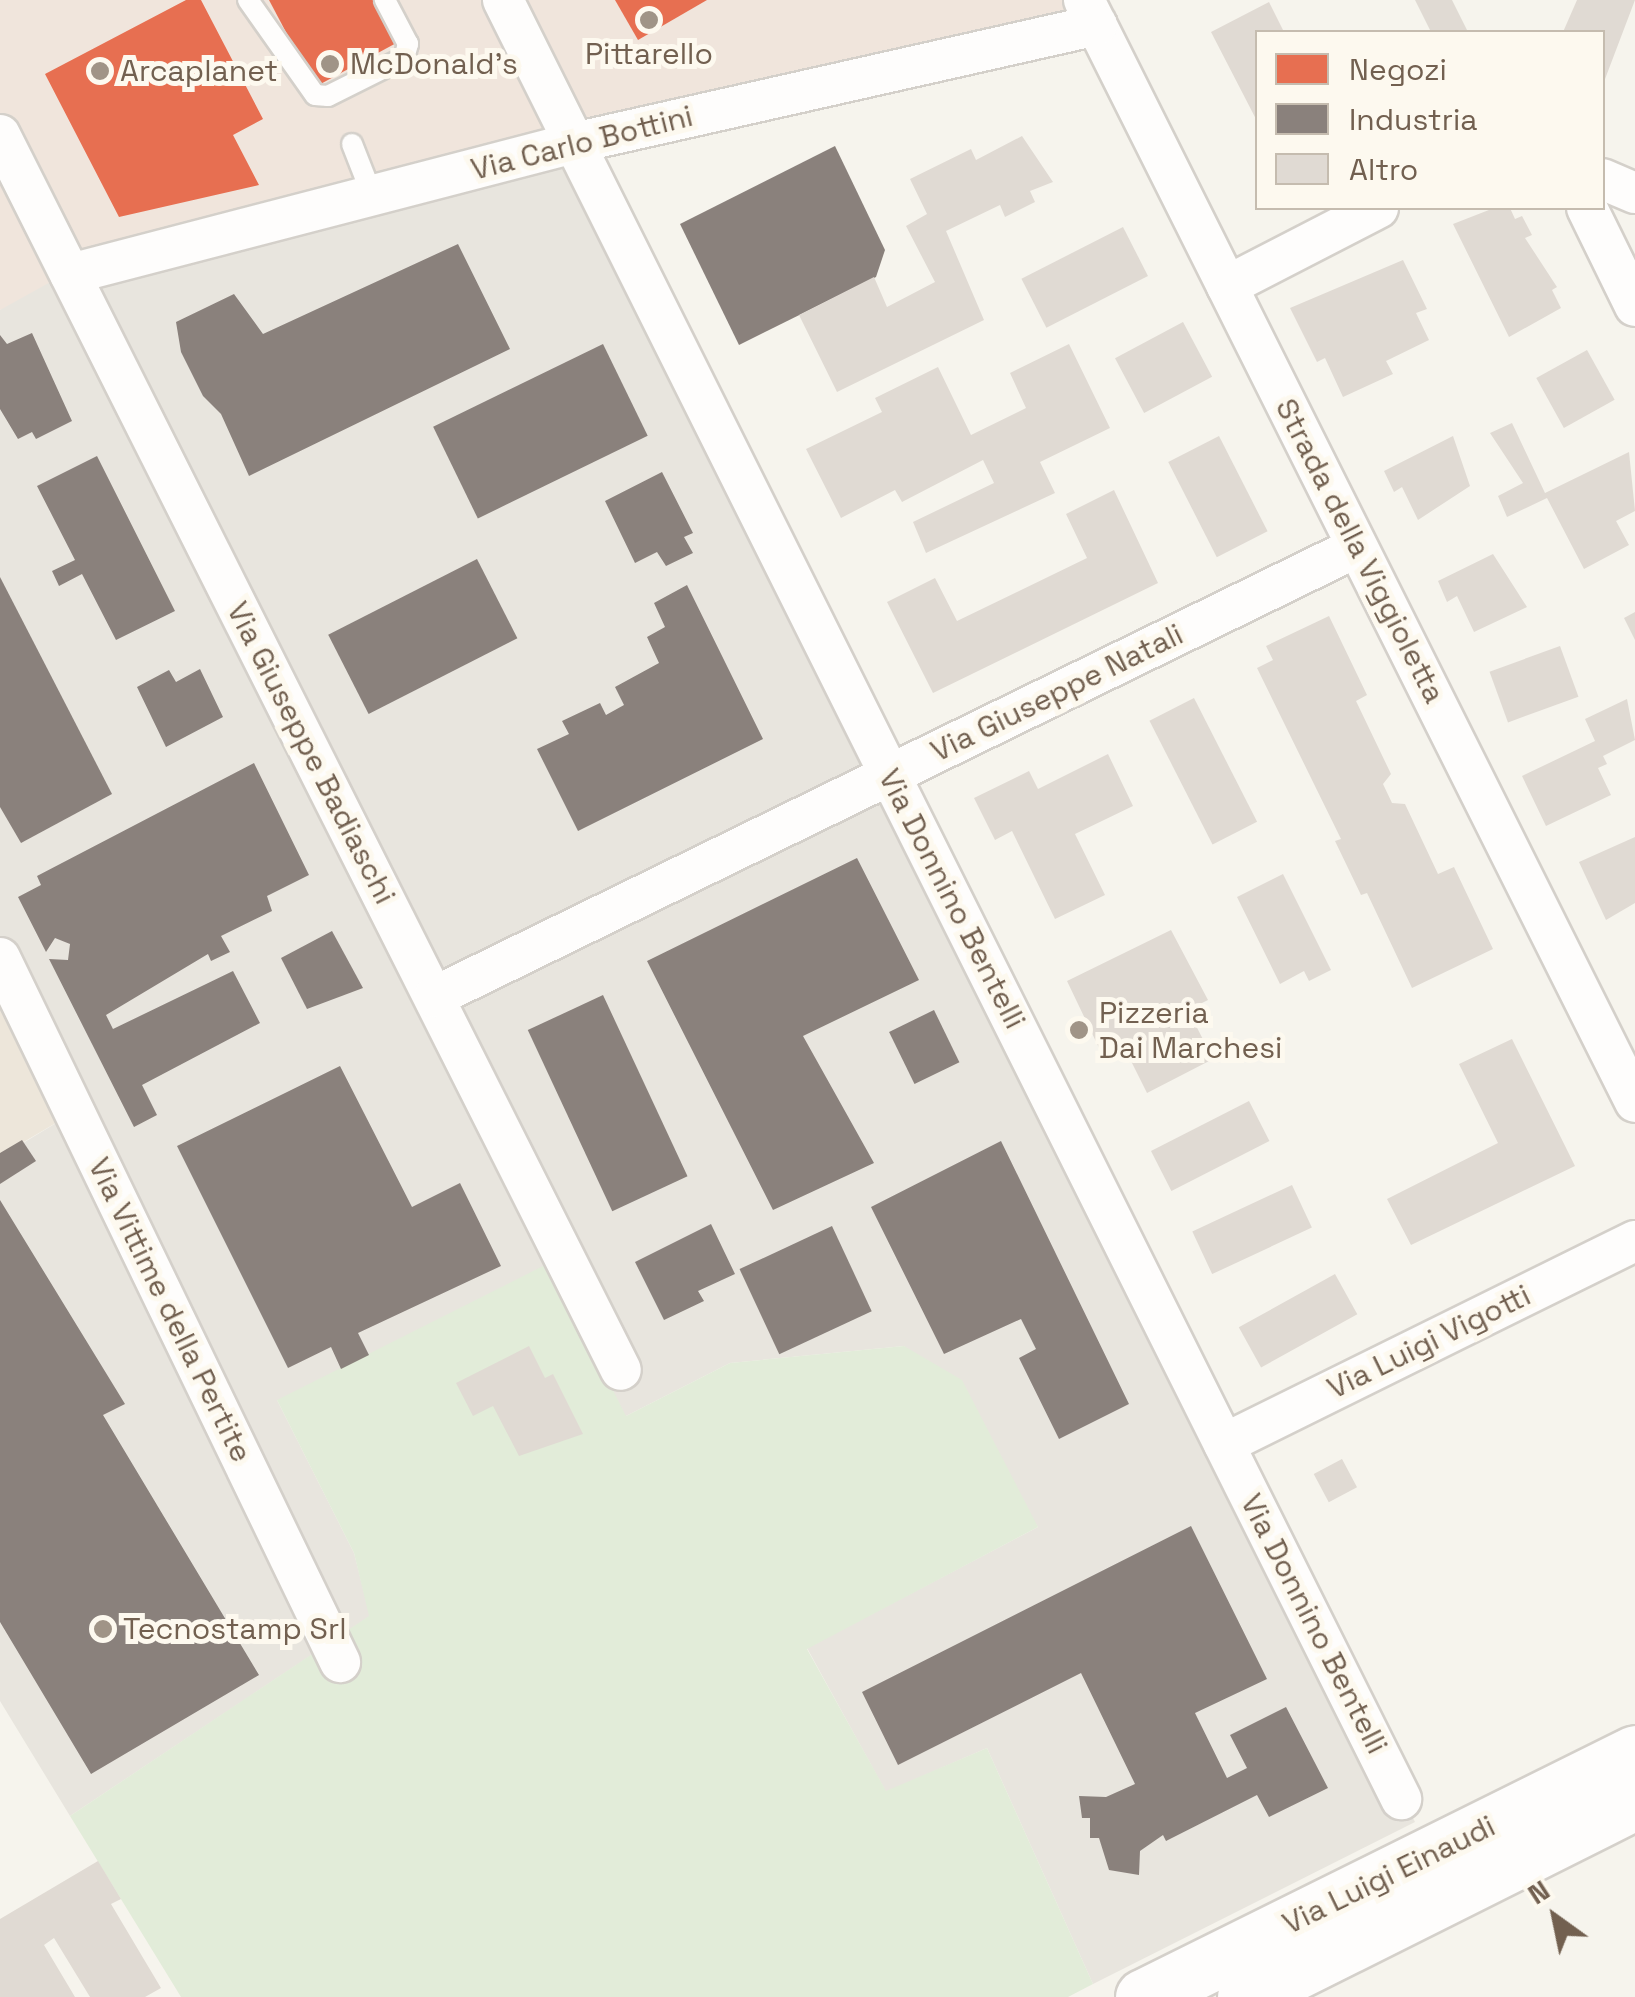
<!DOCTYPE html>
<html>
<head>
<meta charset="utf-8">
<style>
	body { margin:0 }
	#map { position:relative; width:1635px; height:1997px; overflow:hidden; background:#f6f4ed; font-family:"Space Grotesk",sans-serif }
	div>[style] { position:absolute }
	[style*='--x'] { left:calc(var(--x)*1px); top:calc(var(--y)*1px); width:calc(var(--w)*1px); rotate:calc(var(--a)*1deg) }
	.residential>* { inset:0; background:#ede6da }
	.commercial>* { inset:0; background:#f0e5dc }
	.industrial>* { inset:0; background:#e8e5de }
	.green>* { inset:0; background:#e2ecd9 }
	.shops>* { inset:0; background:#e76f51 }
	.industry>* { inset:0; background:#8a817c; transform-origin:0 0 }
	.building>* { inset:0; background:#e0dad3; transform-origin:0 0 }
	.roads { filter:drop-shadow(2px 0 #d4d0ca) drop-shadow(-2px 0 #d4d0ca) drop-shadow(0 2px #d4d0ca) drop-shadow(0 -2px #d4d0ca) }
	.lane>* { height:20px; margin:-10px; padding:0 10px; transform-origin:10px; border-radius:10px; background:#fefdfc }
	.street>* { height:40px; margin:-20px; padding:0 20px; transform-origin:20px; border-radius:20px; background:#fefdfc }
	.secondary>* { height:55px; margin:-27.5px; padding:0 27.5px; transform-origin:27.5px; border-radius:27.5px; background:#fefdfc }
	.dots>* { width:28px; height:28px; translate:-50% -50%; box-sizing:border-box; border:5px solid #fdf9ef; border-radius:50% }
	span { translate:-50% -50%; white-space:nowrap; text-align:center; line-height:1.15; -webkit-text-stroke:10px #fdf9ef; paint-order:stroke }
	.poi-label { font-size:30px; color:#726050 }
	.left { translate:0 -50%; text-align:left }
	.street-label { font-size:30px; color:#726050 }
	.legend { position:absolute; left:1255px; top:30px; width:350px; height:180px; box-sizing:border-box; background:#fdf9ef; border:2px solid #c5bcaf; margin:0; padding:12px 18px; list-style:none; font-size:30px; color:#726050 }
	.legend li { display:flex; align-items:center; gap:20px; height:50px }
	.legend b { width:50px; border:2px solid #c5bcaf }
	.north { position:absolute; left:1505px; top:1867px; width:100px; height:100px; -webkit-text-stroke:8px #fdf9ef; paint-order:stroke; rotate:327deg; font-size:28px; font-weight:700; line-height:40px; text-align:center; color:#726050 }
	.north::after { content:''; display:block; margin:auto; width:35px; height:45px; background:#726050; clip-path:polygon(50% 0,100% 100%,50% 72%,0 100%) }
</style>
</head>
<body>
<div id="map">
	<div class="residential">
		<i style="clip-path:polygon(0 957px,76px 1111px,0 1156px)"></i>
	</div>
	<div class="commercial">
		<i style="clip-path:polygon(0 0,1082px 0,1097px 28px,0 310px)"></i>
	</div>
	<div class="industrial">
		<i style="clip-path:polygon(576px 144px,1415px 1822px,1093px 1984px,987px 1748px,886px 1792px,807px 1648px,1038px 1527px,904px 1346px,730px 1363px,626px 1416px,277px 1400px,354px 1553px,370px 1616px,70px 1816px,0 1701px,0 1157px,76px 1111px,0 957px,0 310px,72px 270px)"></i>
	</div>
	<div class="green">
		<i style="clip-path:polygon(549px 1263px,626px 1416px,730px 1363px,904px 1346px,962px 1380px,1038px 1527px,807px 1649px,886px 1791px,987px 1748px,1093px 1984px,1068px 1997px,181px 1997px,70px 1816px,369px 1616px,354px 1553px,277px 1400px)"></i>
	</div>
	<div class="shops">
		<i style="clip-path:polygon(186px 0,201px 0,263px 119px,233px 135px,259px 185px,119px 217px,45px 74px)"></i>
		<i style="clip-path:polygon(269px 0,378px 0,400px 41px,315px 87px)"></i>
		<i style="clip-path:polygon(615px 0,707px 0,638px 40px)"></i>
	</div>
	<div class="industry">
		<i style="clip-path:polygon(835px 146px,885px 250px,876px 277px,739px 345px,680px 224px)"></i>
		<i style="clip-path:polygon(458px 244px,510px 349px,249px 476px,221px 414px,203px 396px,181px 352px,176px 322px,234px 294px,263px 334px)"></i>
		<i style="clip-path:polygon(32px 333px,72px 421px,36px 439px,32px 432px,18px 439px,0 409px,0 335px,7px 344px)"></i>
		<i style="left:603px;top:344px;width:102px;height:189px;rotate:64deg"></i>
		<i style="clip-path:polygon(97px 456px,175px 611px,116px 640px,82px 574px,59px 586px,52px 571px,75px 560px,37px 486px)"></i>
		<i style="clip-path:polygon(662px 472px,693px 533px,684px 537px,693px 553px,666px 566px,657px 552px,635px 563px,605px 501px)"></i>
		<i style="left:477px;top:559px;width:89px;height:167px;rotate:63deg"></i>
		<i style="clip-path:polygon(0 577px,112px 794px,21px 843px,0 807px)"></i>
		<i style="clip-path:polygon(687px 585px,763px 739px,578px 831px,537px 749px,569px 734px,562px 721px,600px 703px,606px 715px,624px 705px,615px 687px,659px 663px,647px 637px,665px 627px,654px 603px)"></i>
		<i style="clip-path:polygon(200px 669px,223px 717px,166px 747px,137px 687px,169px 670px,176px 682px)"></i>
		<i style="clip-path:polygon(254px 763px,309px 875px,267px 896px,272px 911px,221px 936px,230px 952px,211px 961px,208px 954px,106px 1015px,113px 1029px,233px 971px,260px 1023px,142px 1085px,157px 1115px,134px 1127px,49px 959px,68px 960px,70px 944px,55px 938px,46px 952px,18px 897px,41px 885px,37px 876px)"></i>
		<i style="clip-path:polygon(857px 858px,919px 980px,803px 1036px,874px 1163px,773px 1210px,647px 961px)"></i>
		<i style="clip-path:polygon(332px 931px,363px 988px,307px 1009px,281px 958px)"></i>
		<i style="left:603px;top:995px;width:200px;height:83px;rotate:65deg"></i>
		<i style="left:934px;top:1010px;width:58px;height:50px;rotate:64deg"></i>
		<i style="clip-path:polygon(340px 1066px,412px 1207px,460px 1183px,501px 1266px,358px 1333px,369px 1355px,341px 1369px,331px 1347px,288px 1368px,177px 1146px)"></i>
		<i style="clip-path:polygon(22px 1140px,36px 1161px,0 1184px,0 1153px)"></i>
		<i style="clip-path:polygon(1001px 1141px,1129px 1404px,1059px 1439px,1019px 1358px,1036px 1349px,1021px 1319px,944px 1354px,871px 1207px)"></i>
		<i style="clip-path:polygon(0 1200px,125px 1404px,103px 1415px,259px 1675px,91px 1774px,0 1622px)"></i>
		<i style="clip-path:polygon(711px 1224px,735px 1274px,698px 1291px,704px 1301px,664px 1320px,635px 1262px)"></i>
		<i style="left:832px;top:1226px;width:94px;height:102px;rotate:65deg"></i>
		<i style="clip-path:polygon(1191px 1526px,1267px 1679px,1195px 1713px,1227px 1778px,1247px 1768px,1230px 1735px,1286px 1707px,1328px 1788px,1269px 1817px,1257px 1795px,1166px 1841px,1163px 1835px,1140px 1851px,1139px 1875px,1109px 1870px,1099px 1838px,1090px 1838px,1090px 1818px,1082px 1818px,1079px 1796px,1106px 1797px,1135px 1784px,1081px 1673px,898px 1765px,862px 1692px)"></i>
	</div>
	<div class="building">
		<i style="clip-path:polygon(1415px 0,1452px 0,1468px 32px,1431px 32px)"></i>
		<i style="clip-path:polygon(1577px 0,1635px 0,1602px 87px,1602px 32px,1563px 32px)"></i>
		<i style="clip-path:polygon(1269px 2px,1284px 32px,1258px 32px,1258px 123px,1211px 32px)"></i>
		<i style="clip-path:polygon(1022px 136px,1053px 182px,1030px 191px,1035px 202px,1005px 217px,1000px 205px,946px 231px,984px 320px,837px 392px,799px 315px,874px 277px,887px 307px,935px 282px,906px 226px,927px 214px,910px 179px,971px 149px,976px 160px)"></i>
		<i style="clip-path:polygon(1494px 208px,1510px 208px,1515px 219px,1522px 216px,1532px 235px,1525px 238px,1557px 287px,1552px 290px,1561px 308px,1509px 337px,1453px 224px)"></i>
		<i style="left:1123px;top:227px;width:55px;height:114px;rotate:63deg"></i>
		<i style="clip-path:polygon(1403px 260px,1427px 309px,1416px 313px,1429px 340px,1386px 361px,1393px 374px,1343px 397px,1325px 358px,1317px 362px,1290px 308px)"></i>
		<i style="left:1183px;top:322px;width:62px;height:77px;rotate:62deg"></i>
		<i style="clip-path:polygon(1069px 344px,1110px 428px,1040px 462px,1055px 493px,926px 553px,913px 522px,994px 483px,983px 460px,902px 502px,895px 490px,841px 518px,806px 449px,882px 412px,875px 398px,938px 367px,971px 435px,1026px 408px,1010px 373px)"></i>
		<i style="left:1587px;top:350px;width:57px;height:58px;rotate:61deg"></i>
		<i style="clip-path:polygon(1512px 423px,1545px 493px,1629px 452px,1635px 511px,1616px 521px,1629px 545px,1584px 569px,1547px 498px,1507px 517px,1498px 496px,1523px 483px,1490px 433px)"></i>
		<i style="left:1219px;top:436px;width:107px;height:57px;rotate:63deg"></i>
		<i style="clip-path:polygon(1453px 436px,1470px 486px,1418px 520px,1402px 487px,1394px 492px,1384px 471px)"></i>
		<i style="clip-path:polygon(1114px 490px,1158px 583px,933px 693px,887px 602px,935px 578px,957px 621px,1087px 558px,1066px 514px)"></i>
		<i style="clip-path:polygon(1493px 554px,1527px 607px,1474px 632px,1457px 596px,1447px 602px,1438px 581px)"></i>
		<i style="clip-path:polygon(1635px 612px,1635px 640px,1624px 618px)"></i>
		<i style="clip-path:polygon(1329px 616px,1367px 695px,1356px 701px,1391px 774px,1383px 784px,1392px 803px,1405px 804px,1438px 874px,1454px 867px,1493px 949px,1412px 988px,1367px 893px,1361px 895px,1335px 841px,1341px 839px,1257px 668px,1273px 660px,1266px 646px)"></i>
		<i style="left:1560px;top:646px;width:54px;height:75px;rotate:70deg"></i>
		<i style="left:1194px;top:698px;width:139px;height:50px;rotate:63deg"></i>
		<i style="clip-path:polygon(1627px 699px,1635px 740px,1603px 756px,1607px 764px,1598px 768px,1611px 795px,1546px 826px,1522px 776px,1595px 741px,1585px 719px)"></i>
		<i style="clip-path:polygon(1108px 754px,1133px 806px,1075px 834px,1105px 895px,1055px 919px,1012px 831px,995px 840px,974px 798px,1029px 771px,1038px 789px)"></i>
		<i style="clip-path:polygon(1635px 837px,1635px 903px,1606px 920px,1579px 862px)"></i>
		<i style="clip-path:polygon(1283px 874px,1331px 970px,1309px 981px,1304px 971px,1280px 984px,1237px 897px)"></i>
		<i style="clip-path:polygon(1171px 930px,1208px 1000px,1188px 1010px,1213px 1059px,1147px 1093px,1120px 1039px,1100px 1050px,1067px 981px)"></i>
		<i style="clip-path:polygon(1512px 1039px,1575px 1166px,1411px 1245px,1387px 1199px,1498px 1143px,1459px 1064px)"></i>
		<i style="left:1249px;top:1101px;width:45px;height:110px;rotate:63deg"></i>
		<i style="left:1292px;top:1185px;width:47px;height:110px;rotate:65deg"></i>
		<i style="left:1335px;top:1274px;width:46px;height:110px;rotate:61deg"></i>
		<i style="clip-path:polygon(529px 1346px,545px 1378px,553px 1374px,583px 1434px,519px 1456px,493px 1406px,473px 1416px,456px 1383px)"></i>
		<i style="left:1342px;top:1459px;width:32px;height:32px;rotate:62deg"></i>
		<i style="clip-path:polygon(98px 1861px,121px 1899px,111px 1904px,161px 1988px,145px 1997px,90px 1997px,54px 1938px,44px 1945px,75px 1997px,0 1997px,0 1919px)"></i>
	</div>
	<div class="roads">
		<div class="lane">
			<i style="--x:248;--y:0;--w:116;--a:54.8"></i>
			<i style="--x:315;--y:95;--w:13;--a:4"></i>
			<i style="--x:328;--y:96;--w:85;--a:-26.6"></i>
			<i style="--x:404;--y:58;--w:15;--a:-74"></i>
			<i style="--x:408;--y:44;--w:50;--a:-117.6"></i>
			<i style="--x:352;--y:144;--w:55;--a:68.6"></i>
		</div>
		<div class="street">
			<i style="--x:503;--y:0;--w:2011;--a:63.47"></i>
			<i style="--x:1084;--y:0;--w:1232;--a:63.43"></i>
			<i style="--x:0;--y:135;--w:1382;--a:63.31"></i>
			<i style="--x:1602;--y:179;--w:36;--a:23"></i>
			<i style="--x:1587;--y:208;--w:109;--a:63.9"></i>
			<i style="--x:70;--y:274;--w:521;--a:-14.57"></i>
			<i style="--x:574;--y:143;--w:536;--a:-12.71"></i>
			<i style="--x:1227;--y:286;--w:170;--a:-27.3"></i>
			<i style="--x:0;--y:958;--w:782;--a:64.22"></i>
			<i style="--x:434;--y:997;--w:1027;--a:-25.99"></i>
			<i style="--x:1224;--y:1444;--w:458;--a:-26.3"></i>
		</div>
		<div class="secondary">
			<i style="--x:1143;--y:1997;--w:549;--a:-26.38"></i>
			<i style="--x:1245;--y:1997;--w:436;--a:-26.6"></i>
		</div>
	</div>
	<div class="dots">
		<i style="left:649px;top:20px;background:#a09487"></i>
		<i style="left:330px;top:64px;background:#a09487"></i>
		<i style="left:100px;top:71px;background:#a09487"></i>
		<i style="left:1079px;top:1030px;background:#a09487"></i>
		<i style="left:103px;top:1629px;background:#a09487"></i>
	</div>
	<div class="poi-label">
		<span style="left:649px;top:54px">Pittarello</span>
		<span class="left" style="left:350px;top:64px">McDonald's</span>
		<span class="left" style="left:120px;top:71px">Arcaplanet</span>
		<span class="left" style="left:1099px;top:1030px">Pizzeria<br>Dai Marchesi</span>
		<span class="left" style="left:123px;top:1629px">Tecnostamp Srl</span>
	</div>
	<div class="street-label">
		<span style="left:582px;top:143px;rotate:-14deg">Via Carlo Bottini</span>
		<span style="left:1360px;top:551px;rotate:63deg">Strada della Viggioletta</span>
		<span style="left:1057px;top:693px;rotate:-26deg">Via Giuseppe Natali</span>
		<span style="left:311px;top:753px;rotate:63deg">Via Giuseppe Badiaschi</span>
		<span style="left:952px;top:899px;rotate:63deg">Via Donnino Bentelli</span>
		<span style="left:170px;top:1310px;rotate:64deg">Via Vittime della Pertite</span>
		<span style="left:1429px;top:1342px;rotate:-26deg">Via Luigi Vigotti</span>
		<span style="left:1314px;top:1624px;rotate:63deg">Via Donnino Bentelli</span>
		<span style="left:1389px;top:1875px;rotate:-26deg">Via Luigi Einaudi</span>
	</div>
	<ul class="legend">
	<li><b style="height:28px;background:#e76f51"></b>Negozi</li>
	<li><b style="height:28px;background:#8a817c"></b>Industria</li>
	<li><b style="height:28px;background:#e0dad3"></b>Altro</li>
	</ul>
	<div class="north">N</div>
</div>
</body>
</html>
